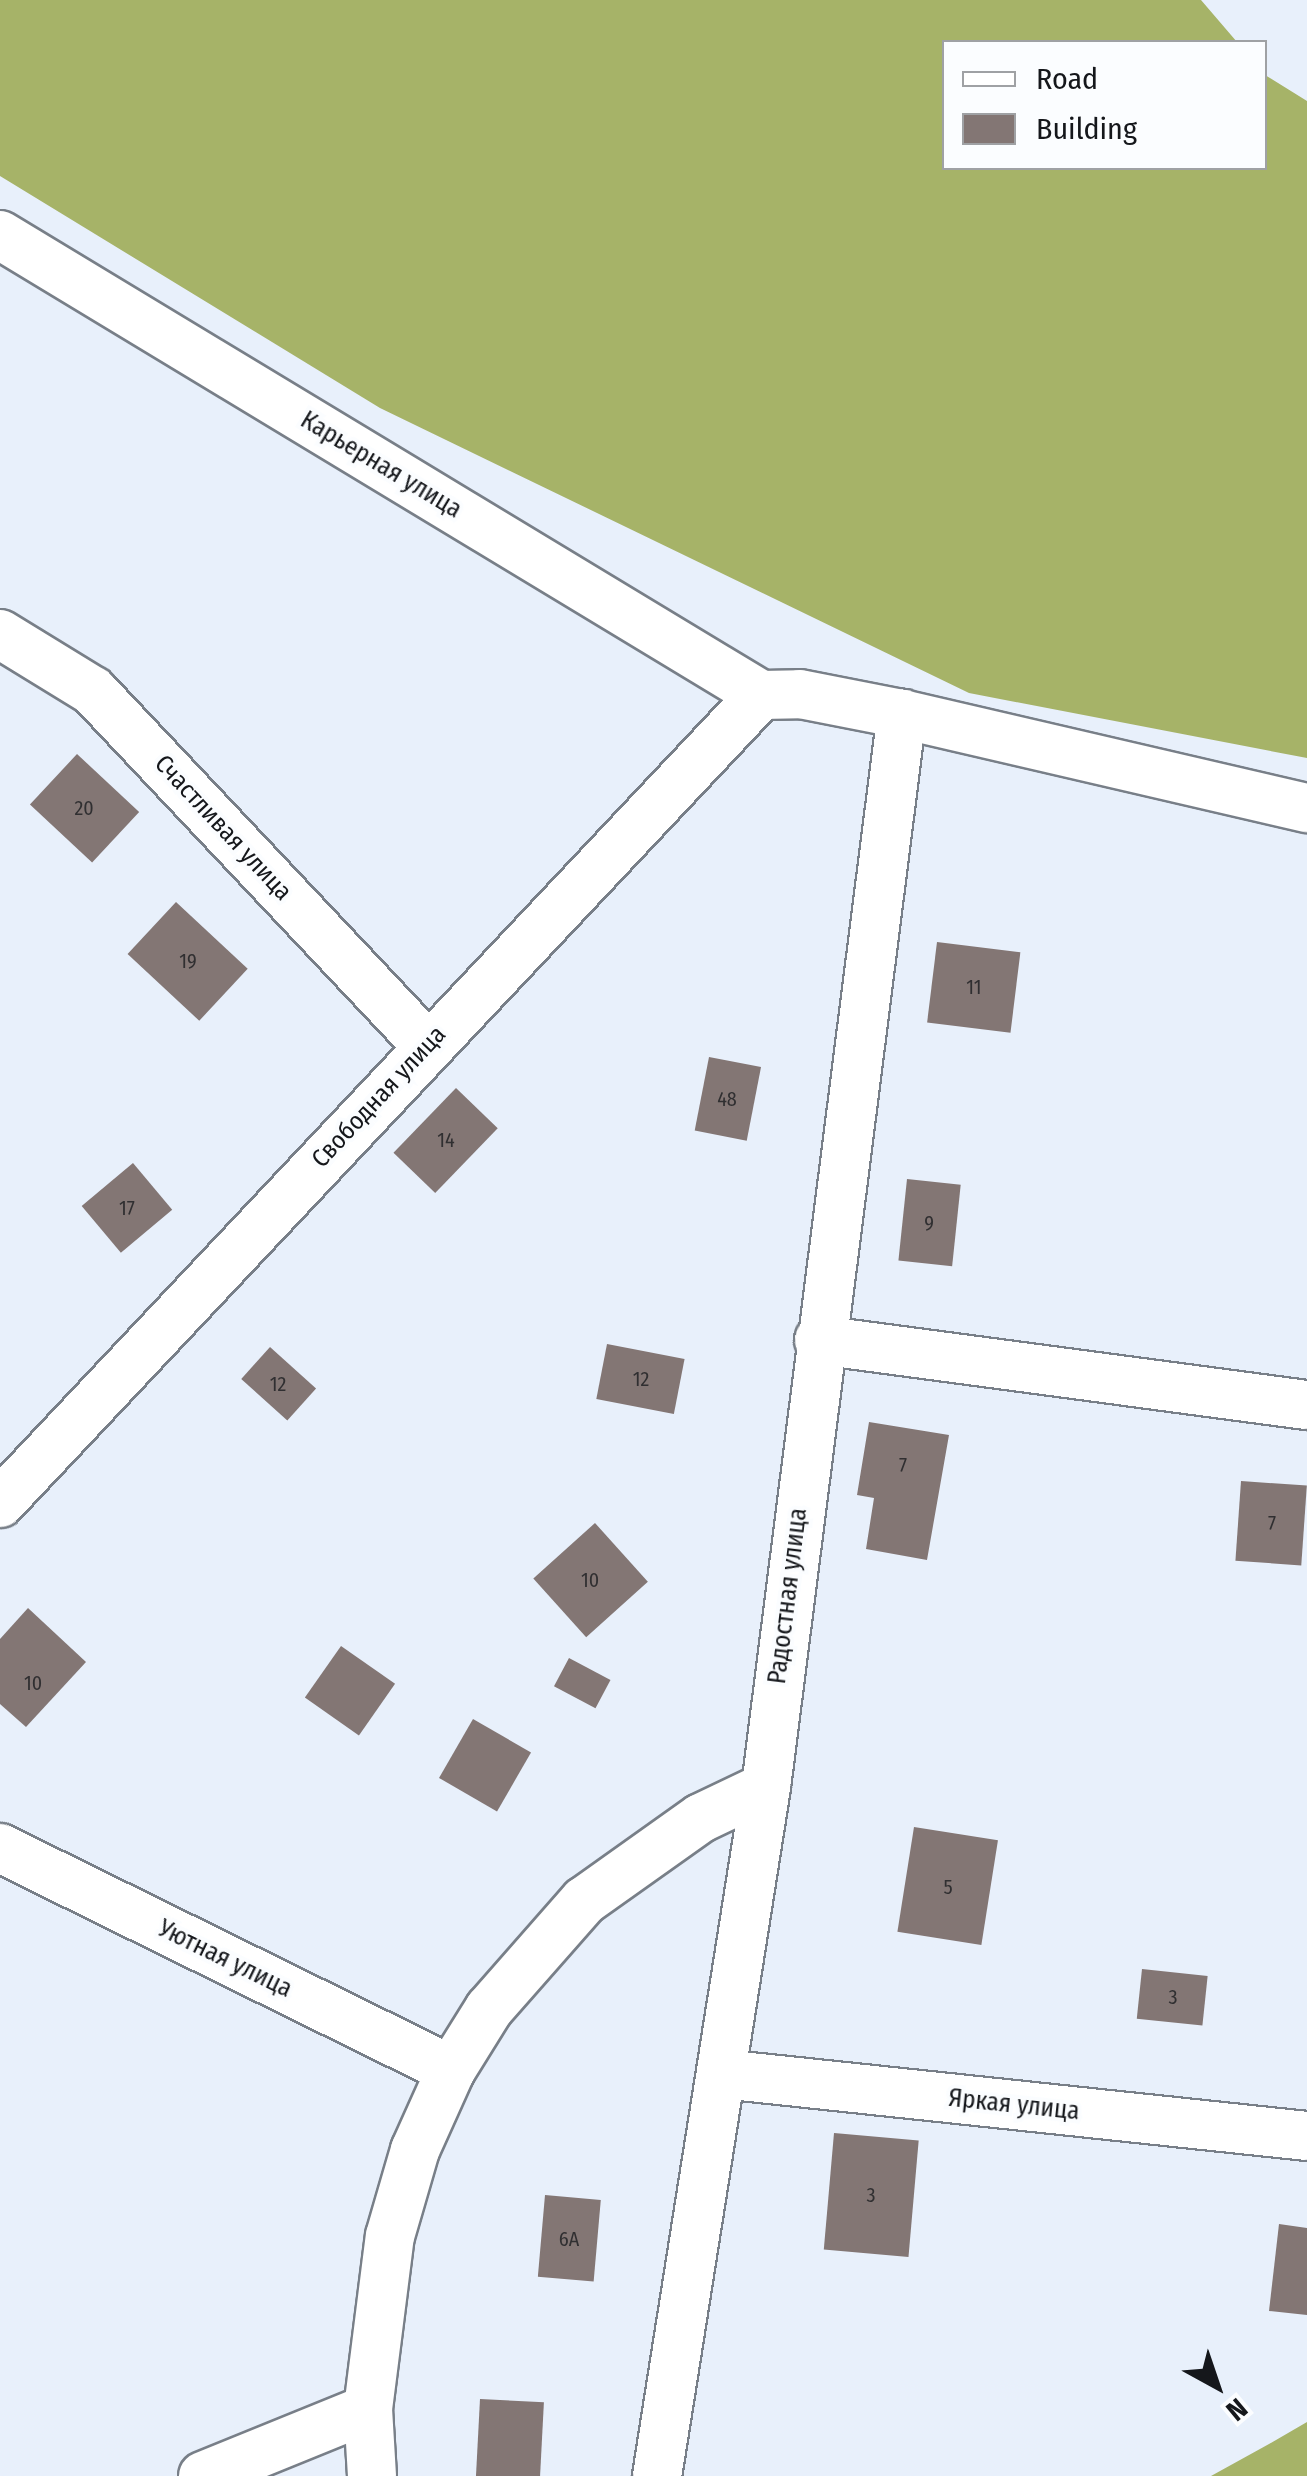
<!DOCTYPE html>
<html>
<head>
<meta charset="utf-8">
<style>
	body { margin:0 }
	#map { position:relative; width:1307px; height:2476px; overflow:hidden; background:#e8f0fb; font-family:"Fira Sans Condensed",sans-serif }
	div>[style] { position:absolute }
	[style*='--x'] { left:calc(var(--x)*1px); top:calc(var(--y)*1px); width:calc(var(--w)*1px); rotate:calc(var(--a)*1deg) }
	.forest>* { inset:0; background:#a6b368 }
	.building>* { inset:0; background:#837674; transform-origin:0 0 }
	.roads { filter:drop-shadow(2px 0 #787f88) drop-shadow(-2px 0 #787f88) drop-shadow(0 2px #787f88) drop-shadow(0 -2px #787f88) }
	.minor>* { height:48px; margin:-24px; padding:0 24px; transform-origin:24px; border-radius:24px; background:#fff }
	span { translate:-50% -50%; white-space:nowrap; text-align:center; line-height:1.15; -webkit-text-stroke:8px #fbfdff; paint-order:stroke }
	.number-label { font-size:20px; color:#302f31 }
	.number-label span { -webkit-text-stroke-width:0 }
	.street-label { font-size:25px; color:#15171b }
	.legend { position:absolute; left:942px; top:40px; width:325px; height:130px; box-sizing:border-box; background:#fbfdff; border:2px solid #9fa1a4; margin:0; padding:12px 18px; list-style:none; font-size:30px; color:#15171b }
	.legend li { display:flex; align-items:center; gap:20px; height:50px }
	.legend b { width:50px; border:2px solid #9fa1a4 }
	.north { position:absolute; left:1167px; top:2336px; width:100px; height:100px; -webkit-text-stroke:8px #fbfdff; paint-order:stroke; rotate:140deg; font-size:28px; font-weight:700; line-height:40px; text-align:center; color:#15171b }
	.north::after { content:''; display:block; margin:auto; width:35px; height:45px; background:#15171b; clip-path:polygon(50% 0,100% 100%,50% 72%,0 100%) }
</style>
</head>
<body>
<div id="map">
	<div class="forest">
		<i style="clip-path:polygon(0 0,1201px 0,1237px 42px,944px 42px,944px 168px,1264px 168px,1265px 75px,1307px 101px,1307px 758px,969px 693px,380px 408px,0 176px)"></i>
		<i style="clip-path:polygon(1307px 2422px,1307px 2476px,1211px 2476px,1269px 2444px)"></i>
	</div>
	<div class="building">
		<i style="left:77px;top:754px;width:85px;height:69px;rotate:43deg"></i>
		<i style="left:176px;top:902px;width:98px;height:71px;rotate:43deg"></i>
		<i style="left:937px;top:942px;width:84px;height:81px;rotate:7deg"></i>
		<i style="left:709px;top:1057px;width:53px;height:75px;rotate:11deg"></i>
		<i style="left:456px;top:1088px;width:58px;height:90px;rotate:44deg"></i>
		<i style="left:133px;top:1163px;width:61px;height:67px;rotate:50deg"></i>
		<i style="left:907px;top:1179px;width:54px;height:82px;rotate:6deg"></i>
		<i style="left:607px;top:1344px;width:79px;height:56px;rotate:11deg"></i>
		<i style="left:270px;top:1347px;width:62px;height:43px;rotate:42deg"></i>
		<i style="clip-path:polygon(869px 1422px,949px 1435px,927px 1560px,866px 1549px,874px 1498px,857px 1495px)"></i>
		<i style="left:1241px;top:1481px;width:66px;height:80px;rotate:4deg"></i>
		<i style="left:595px;top:1523px;width:79px;height:83px;rotate:48deg"></i>
		<i style="clip-path:polygon(28px 1608px,86px 1662px,26px 1727px,0 1704px,0 1639px)"></i>
		<i style="left:341px;top:1646px;width:66px;height:63px;rotate:35deg"></i>
		<i style="left:569px;top:1658px;width:47px;height:32px;rotate:28deg"></i>
		<i style="left:473px;top:1719px;width:67px;height:68px;rotate:30deg"></i>
		<i style="left:914px;top:1827px;width:85px;height:106px;rotate:9deg"></i>
		<i style="left:1142px;top:1969px;width:66px;height:50px;rotate:6deg"></i>
		<i style="left:834px;top:2133px;width:85px;height:117px;rotate:5deg"></i>
		<i style="left:545px;top:2195px;width:56px;height:82px;rotate:5deg"></i>
		<i style="clip-path:polygon(1279px 2224px,1307px 2228px,1307px 2315px,1269px 2311px)"></i>
		<i style="left:480px;top:2399px;width:64px;height:77px;rotate:3deg"></i>
	</div>
	<div class="roads">
		<div class="minor">
			<i style="--x:0;--y:235;--w:889;--a:31.15"></i>
			<i style="--x:0;--y:634;--w:109;--a:31.5"></i>
			<i style="--x:93;--y:691;--w:487;--a:46.7"></i>
			<i style="--x:761;--y:695;--w:39;--a:-1"></i>
			<i style="--x:800;--y:694;--w:104;--a:11.1"></i>
			<i style="--x:902;--y:714;--w:416;--a:13.1"></i>
			<i style="--x:819;--y:1340;--w:492;--a:7.6"></i>
			<i style="--x:0;--y:1503;--w:1110;--a:-46.72"></i>
			<i style="--x:0;--y:1848;--w:503;--a:26.21"></i>
			<i style="--x:722;--y:2074;--w:588;--a:6.05"></i>
			<i style="--x:203;--y:2476;--w:178;--a:-22.1"></i>
			<i style="--x:372;--y:2476;--w:67;--a:-93.4"></i>
			<i style="--x:368;--y:2409;--w:174;--a:-82.8"></i>
			<i style="--x:390;--y:2236;--w:90;--a:-73.8"></i>
			<i style="--x:415;--y:2150;--w:88;--a:-65.8"></i>
			<i style="--x:451;--y:2070;--w:72;--a:-58.1"></i>
			<i style="--x:489;--y:2009;--w:144;--a:-48.7"></i>
			<i style="--x:584;--y:1901;--w:143;--a:-35.4"></i>
			<i style="--x:701;--y:1818;--w:72;--a:-25.5"></i>
			<i style="--x:657;--y:2476;--w:698;--a:-81.01"></i>
			<i style="--x:766;--y:1787;--w:1082;--a:-82.78"></i>
		</div>
	</div>
	<div class="number-label">
		<span style="left:84px;top:808px">20</span>
		<span style="left:188px;top:961px">19</span>
		<span style="left:974px;top:987px">11</span>
		<span style="left:727px;top:1099px">48</span>
		<span style="left:446px;top:1140px">14</span>
		<span style="left:127px;top:1208px">17</span>
		<span style="left:929px;top:1223px">9</span>
		<span style="left:641px;top:1379px">12</span>
		<span style="left:278px;top:1384px">12</span>
		<span style="left:903px;top:1465px">7</span>
		<span style="left:1272px;top:1523px">7</span>
		<span style="left:590px;top:1580px">10</span>
		<span style="left:33px;top:1683px">10</span>
		<span style="left:948px;top:1887px">5</span>
		<span style="left:1173px;top:1997px">3</span>
		<span style="left:871px;top:2195px">3</span>
		<span style="left:569px;top:2239px">6А</span>
	</div>
	<div class="street-label">
		<span style="left:381px;top:465px;rotate:31deg">Карьерная улица</span>
		<span style="left:223px;top:828px;rotate:47deg">Счастливая улица</span>
		<span style="left:379px;top:1097px;rotate:-47deg">Свободная улица</span>
		<span style="left:788px;top:1596px;rotate:-83deg">Радостная улица</span>
		<span style="left:225px;top:1959px;rotate:26deg">Уютная улица</span>
		<span style="left:1014px;top:2105px;rotate:6deg">Яркая улица</span>
	</div>
	<ul class="legend">
	<li><b style="height:12px;background:#fff"></b>Road</li>
	<li><b style="height:28px;background:#837674"></b>Building</li>
	</ul>
	<div class="north">N</div>
</div>
</body>
</html>
